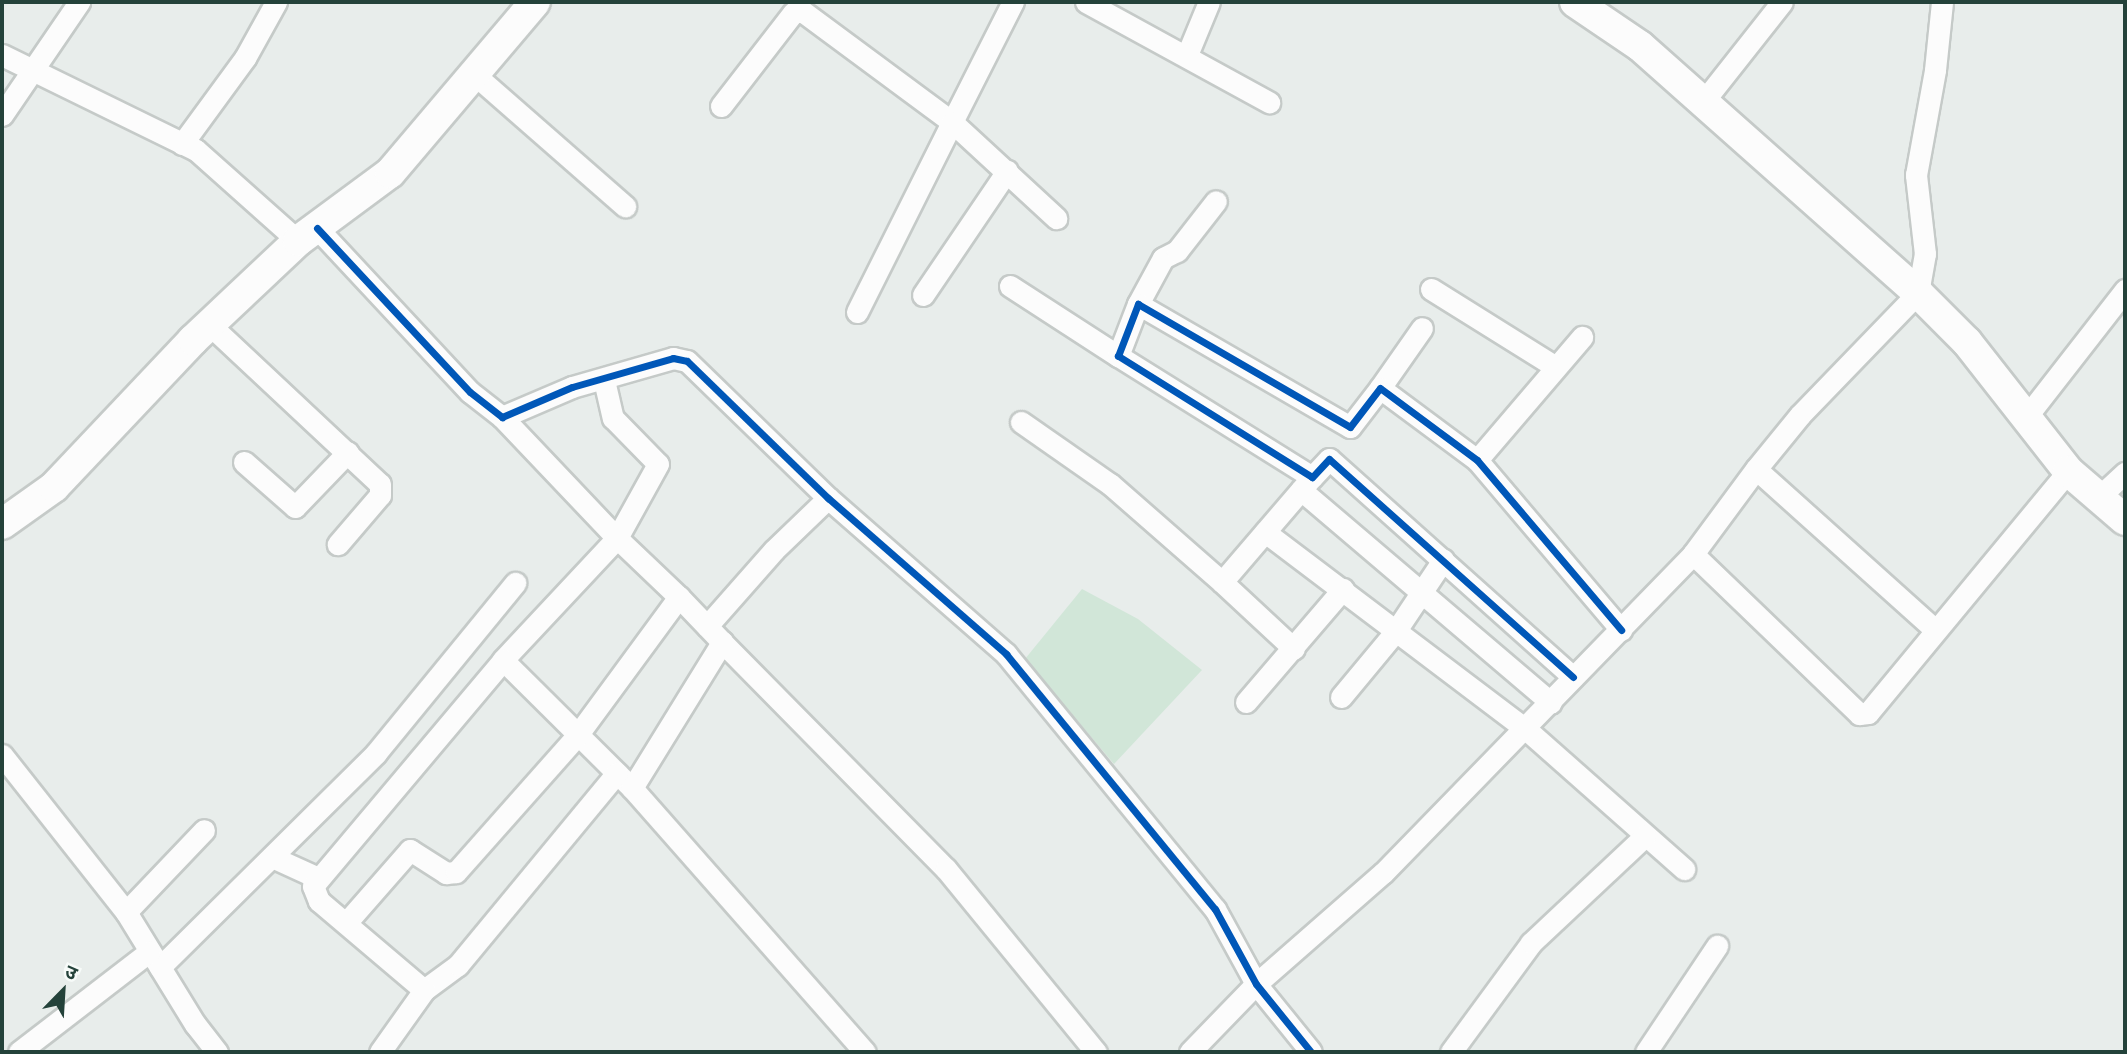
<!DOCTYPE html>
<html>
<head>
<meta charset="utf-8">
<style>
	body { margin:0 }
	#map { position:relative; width:2127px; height:1054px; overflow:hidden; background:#e8edeb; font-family:Barlow,"Noto Sans Devanagari",sans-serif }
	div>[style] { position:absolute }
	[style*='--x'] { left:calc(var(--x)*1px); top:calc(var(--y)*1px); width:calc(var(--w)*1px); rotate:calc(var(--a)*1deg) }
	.green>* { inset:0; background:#d1e6d8 }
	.roads { filter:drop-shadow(2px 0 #c5cac8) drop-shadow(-2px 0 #c5cac8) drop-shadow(0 2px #c5cac8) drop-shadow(0 -2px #c5cac8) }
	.street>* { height:21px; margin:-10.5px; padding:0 10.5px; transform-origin:10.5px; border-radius:10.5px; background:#fcfcfc }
	.secondary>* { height:30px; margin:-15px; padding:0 15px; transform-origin:15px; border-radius:15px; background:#fcfcfc }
	.cycleway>* { height:7px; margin:-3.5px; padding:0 3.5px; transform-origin:3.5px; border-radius:3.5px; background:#0057b8 }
	span { translate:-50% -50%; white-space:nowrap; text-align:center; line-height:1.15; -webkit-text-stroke:5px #f7fbf9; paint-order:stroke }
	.frame { position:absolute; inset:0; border:4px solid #24423a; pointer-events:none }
	.north { position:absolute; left:28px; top:956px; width:70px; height:70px; -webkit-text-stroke:5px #f7fbf9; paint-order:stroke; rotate:24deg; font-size:19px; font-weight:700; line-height:28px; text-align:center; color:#24423a }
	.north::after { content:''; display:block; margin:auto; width:24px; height:32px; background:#24423a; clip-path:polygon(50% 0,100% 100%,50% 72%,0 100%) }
</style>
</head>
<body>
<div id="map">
	<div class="green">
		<i style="clip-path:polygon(1082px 589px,1138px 619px,1202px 670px,1114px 764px,1025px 659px)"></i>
	</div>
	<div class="roads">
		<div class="street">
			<i style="--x:1086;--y:2;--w:209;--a:28.7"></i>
			<i style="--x:2;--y:55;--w:216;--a:26.1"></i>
			<i style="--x:196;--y:150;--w:137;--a:41.7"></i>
			<i style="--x:1187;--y:55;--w:57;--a:-67.5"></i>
			<i style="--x:474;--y:74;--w:201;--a:41.2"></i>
			<i style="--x:1703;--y:102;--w:127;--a:-51.7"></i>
			<i style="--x:721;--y:106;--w:118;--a:-52.3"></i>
			<i style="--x:793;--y:13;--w:9;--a:-13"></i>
			<i style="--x:802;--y:11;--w:187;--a:36.5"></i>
			<i style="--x:952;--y:122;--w:135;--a:-63.1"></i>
			<i style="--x:2;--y:115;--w:137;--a:-55.7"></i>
			<i style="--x:182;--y:144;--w:107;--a:-53.8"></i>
			<i style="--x:245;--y:58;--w:64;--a:-61"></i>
			<i style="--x:317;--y:228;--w:224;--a:47"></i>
			<i style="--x:470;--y:392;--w:41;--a:38"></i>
			<i style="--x:502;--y:417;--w:76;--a:-23.2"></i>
			<i style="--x:572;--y:387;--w:105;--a:-16"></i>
			<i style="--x:673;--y:358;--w:14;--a:12"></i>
			<i style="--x:687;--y:361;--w:197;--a:44.2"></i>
			<i style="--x:828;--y:498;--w:237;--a:41.2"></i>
			<i style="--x:1006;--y:654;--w:330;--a:50.7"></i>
			<i style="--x:1215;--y:909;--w:85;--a:61.3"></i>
			<i style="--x:1256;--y:984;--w:87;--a:51"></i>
			<i style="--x:1010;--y:286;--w:129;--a:32.9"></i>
			<i style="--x:1431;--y:289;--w:147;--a:32"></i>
			<i style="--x:923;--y:295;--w:150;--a:-55.9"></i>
			<i style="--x:1138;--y:304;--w:52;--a:-61.5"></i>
			<i style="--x:1163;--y:258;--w:16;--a:-27"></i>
			<i style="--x:1177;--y:251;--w:63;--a:-52"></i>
			<i style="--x:857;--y:312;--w:212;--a:-63.4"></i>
			<i style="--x:952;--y:122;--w:142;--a:42.7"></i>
			<i style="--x:211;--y:326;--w:231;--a:43.1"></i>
			<i style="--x:380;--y:484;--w:11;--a:90"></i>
			<i style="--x:380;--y:495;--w:65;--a:130.6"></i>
			<i style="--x:604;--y:380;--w:39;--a:77"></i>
			<i style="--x:613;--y:418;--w:64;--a:45.6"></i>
			<i style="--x:658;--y:464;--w:85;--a:119"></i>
			<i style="--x:617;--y:538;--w:86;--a:43.6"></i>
			<i style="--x:1380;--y:388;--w:73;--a:-55"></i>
			<i style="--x:2027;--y:416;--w:160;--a:-52.1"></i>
			<i style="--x:502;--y:417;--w:167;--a:46.5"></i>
			<i style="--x:617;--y:538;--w:167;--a:133.1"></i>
			<i style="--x:503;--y:660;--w:182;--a:44.8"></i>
			<i style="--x:632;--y:788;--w:352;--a:48.6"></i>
			<i style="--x:1021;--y:422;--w:108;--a:34.9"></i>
			<i style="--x:1110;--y:484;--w:149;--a:41.2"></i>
			<i style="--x:1222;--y:582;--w:138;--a:-49.4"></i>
			<i style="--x:1477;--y:460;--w:162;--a:-49.5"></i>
			<i style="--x:244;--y:462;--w:68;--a:41.4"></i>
			<i style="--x:295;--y:507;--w:76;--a:-46.1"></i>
			<i style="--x:1756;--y:469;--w:70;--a:-50.8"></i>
			<i style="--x:1800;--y:415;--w:170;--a:-46"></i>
			<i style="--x:1918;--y:293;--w:40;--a:-80"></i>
			<i style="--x:1925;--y:254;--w:80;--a:-96.5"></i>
			<i style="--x:1916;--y:175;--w:107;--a:-79.7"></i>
			<i style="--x:1935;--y:70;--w:68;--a:-84.1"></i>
			<i style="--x:1301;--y:490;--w:328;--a:40.4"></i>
			<i style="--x:2100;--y:496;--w:34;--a:-43"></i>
			<i style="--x:1265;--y:532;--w:328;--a:37.1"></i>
			<i style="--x:1527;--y:730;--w:210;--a:41.5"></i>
			<i style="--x:1693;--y:554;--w:106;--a:-53.5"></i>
			<i style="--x:1756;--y:469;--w:238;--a:41.9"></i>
			<i style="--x:1222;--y:582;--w:98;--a:42.9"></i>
			<i style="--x:707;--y:626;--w:101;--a:-48.6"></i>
			<i style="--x:774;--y:550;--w:75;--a:-43.9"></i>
			<i style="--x:1573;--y:677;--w:327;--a:-138.2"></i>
			<i style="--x:1329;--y:459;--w:25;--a:133"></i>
			<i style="--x:1312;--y:477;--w:229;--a:-148"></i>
			<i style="--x:1118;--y:356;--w:56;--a:-69"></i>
			<i style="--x:1138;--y:304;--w:245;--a:30.1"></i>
			<i style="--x:1350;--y:427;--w:49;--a:-52.4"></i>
			<i style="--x:1380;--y:388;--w:121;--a:36.6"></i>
			<i style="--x:1477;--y:460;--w:223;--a:49.7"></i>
			<i style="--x:1341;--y:697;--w:85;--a:-50.3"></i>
			<i style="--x:1395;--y:632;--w:87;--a:-56.3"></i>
			<i style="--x:1246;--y:702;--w:149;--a:-49.4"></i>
			<i style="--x:2;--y:755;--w:200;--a:51.7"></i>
			<i style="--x:126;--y:912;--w:132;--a:58.4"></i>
			<i style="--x:195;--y:1024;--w:36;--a:52"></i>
			<i style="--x:632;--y:788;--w:172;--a:-58.3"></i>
			<i style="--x:722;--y:642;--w:319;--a:45.4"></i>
			<i style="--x:946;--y:869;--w:237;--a:50.7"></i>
			<i style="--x:272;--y:857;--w:51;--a:24.5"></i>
			<i style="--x:126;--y:912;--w:113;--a:-46.4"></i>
			<i style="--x:346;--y:923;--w:97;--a:-48.8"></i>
			<i style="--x:410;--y:850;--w:43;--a:32.6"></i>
			<i style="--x:446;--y:873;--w:10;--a:-6"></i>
			<i style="--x:456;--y:872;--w:181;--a:-48.4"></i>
			<i style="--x:576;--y:737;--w:174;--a:-53.7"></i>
			<i style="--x:679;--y:597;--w:62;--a:46.3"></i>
			<i style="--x:160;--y:967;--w:304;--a:-44.7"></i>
			<i style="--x:376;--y:753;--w:220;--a:-50.7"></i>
			<i style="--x:424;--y:990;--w:42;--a:-36.3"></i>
			<i style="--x:458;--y:965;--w:249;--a:-50.4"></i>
			<i style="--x:19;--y:1052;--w:164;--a:-37.6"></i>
			<i style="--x:380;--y:1052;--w:76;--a:-54.6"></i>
			<i style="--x:424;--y:990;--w:138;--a:-139.7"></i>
			<i style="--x:319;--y:901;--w:16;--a:-112"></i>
			<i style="--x:313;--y:886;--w:295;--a:-49.9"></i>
			<i style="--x:1190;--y:1052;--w:95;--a:-45.9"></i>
			<i style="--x:1256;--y:984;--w:169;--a:-41.2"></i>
			<i style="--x:1383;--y:873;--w:445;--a:-45.8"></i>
			<i style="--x:1693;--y:554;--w:231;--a:43.9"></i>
			<i style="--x:1859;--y:714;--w:9;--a:-6"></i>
			<i style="--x:1868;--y:713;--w:314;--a:-50.4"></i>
			<i style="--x:1451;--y:1052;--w:135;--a:-53.7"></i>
			<i style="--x:1531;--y:943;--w:156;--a:-43.2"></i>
			<i style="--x:1646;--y:1052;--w:128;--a:-56.2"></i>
		</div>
		<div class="secondary">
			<i style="--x:1575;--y:2;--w:78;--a:34.1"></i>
			<i style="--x:1640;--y:46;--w:372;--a:41.6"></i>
			<i style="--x:1918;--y:293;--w:69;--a:45"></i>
			<i style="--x:1967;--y:342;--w:164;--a:51.9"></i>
			<i style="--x:2068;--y:471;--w:75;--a:40.7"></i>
			<i style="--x:2;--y:524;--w:64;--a:-35.4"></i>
			<i style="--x:54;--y:487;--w:202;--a:-46.6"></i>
			<i style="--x:193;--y:340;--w:144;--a:-43.3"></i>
			<i style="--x:298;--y:241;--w:114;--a:-36.5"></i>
			<i style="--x:390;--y:173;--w:224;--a:-49.7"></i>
		</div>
	</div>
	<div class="cycleway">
		<i style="--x:317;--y:228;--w:224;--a:47"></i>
		<i style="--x:470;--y:392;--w:41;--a:38"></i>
		<i style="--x:502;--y:417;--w:76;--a:-23.2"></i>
		<i style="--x:572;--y:387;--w:105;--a:-16"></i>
		<i style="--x:673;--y:358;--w:14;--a:12"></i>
		<i style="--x:687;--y:361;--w:197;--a:44.2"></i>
		<i style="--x:828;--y:498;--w:237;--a:41.2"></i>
		<i style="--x:1006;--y:654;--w:330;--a:50.7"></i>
		<i style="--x:1215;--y:909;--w:85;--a:61.3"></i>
		<i style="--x:1256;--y:984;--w:87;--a:51"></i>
		<i style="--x:1573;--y:677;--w:327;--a:-138.2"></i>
		<i style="--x:1329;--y:459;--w:25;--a:133"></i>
		<i style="--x:1312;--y:477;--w:229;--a:-148"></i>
		<i style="--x:1118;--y:356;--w:56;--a:-69"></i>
		<i style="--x:1138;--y:304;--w:245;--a:30.1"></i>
		<i style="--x:1350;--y:427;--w:49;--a:-52.4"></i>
		<i style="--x:1380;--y:388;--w:121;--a:36.6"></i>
		<i style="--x:1477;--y:460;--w:223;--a:49.7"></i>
	</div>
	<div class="frame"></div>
	<div class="north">उ</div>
</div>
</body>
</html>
